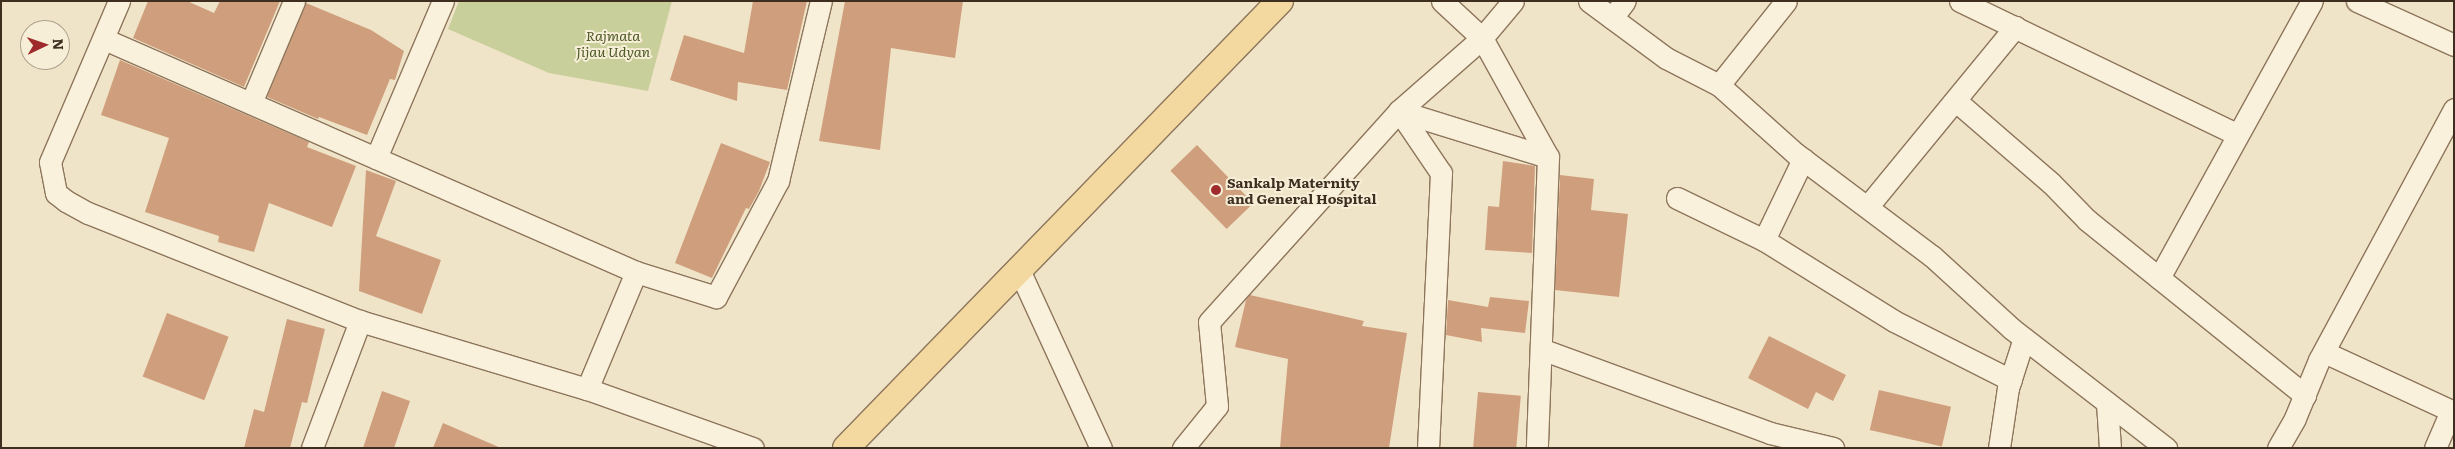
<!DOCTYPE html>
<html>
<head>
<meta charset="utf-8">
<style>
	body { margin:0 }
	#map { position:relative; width:2455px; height:449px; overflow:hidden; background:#f0e4c8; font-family:Literata,serif }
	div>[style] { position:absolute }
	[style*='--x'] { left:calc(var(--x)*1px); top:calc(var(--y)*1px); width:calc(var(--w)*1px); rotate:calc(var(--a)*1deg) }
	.green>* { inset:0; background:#c9cf9b }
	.building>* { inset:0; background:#cf9f7d; transform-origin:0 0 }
	.roads { filter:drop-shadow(1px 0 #8d765c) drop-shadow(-1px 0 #8d765c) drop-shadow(0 1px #8d765c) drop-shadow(0 -1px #8d765c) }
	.minor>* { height:21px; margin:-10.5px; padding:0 10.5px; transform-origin:10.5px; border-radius:10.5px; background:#faf1dc }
	.major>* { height:26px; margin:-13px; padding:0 13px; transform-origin:13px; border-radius:13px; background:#f3d9a0 }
	.dots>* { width:14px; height:14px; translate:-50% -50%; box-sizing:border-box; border:2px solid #f7eed8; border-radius:50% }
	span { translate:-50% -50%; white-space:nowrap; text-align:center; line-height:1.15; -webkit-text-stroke:4px #f7eed8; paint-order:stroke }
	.park-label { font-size:14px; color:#4d5a26; font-style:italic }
	.poi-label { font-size:14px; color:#3d2e20; font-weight:700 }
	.left { translate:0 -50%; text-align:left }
	.frame { position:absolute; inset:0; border:2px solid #3d2e20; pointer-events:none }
	.north { position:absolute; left:20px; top:20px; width:50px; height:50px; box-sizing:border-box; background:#f7eed8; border:1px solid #ada18e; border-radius:50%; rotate:87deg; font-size:14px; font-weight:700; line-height:20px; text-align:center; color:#3d2e20 }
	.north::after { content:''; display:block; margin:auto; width:18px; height:22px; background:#9e2a2b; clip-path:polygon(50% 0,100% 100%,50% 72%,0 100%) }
</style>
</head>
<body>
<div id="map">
	<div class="green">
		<i style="clip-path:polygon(459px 1px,672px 1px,648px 91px,549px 73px,448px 29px)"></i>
	</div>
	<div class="building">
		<i style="clip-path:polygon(148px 1px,187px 1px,214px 13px,220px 1px,280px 1px,244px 87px,133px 38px)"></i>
		<i style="clip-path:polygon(753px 1px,807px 1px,787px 90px,738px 82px,737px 101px,670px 80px,684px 35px,744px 53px)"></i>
		<i style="clip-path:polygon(845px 1px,963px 1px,955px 58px,891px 48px,880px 150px,819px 141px)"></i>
		<i style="clip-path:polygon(306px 3px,371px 30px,404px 51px,395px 80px,390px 79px,367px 135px,319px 117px,318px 119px,267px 97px)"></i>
		<i style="clip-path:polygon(120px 60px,309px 142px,307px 147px,356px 166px,332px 227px,269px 203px,254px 252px,218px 242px,219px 236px,145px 212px,169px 138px,101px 115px)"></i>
		<i style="clip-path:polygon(721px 143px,770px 162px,759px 191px,749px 209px,746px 208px,712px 278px,675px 263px)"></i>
		<i style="left:1197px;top:145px;width:81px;height:37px;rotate:46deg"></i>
		<i style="clip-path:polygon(1503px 161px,1535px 166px,1532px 253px,1485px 250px,1488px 206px,1499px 207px)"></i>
		<i style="clip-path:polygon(366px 170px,396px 181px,376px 236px,441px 260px,422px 314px,359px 291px)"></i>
		<i style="clip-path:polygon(1560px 175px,1594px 179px,1591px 210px,1628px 214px,1619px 297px,1555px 290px)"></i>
		<i style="clip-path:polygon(1250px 295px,1364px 321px,1362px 326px,1407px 333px,1389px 448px,1280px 448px,1288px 359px,1235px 347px,1246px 300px)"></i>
		<i style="clip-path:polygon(1490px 297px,1529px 301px,1525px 333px,1481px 328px,1482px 342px,1446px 335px,1448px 300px,1488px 307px)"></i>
		<i style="left:167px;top:313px;width:66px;height:68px;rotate:21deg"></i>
		<i style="clip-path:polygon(287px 319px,325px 329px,307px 403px,302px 402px,290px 448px,244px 448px,254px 409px,264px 412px)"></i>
		<i style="clip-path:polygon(1769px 336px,1846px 375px,1833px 401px,1816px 392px,1808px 409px,1748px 378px)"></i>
		<i style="left:1879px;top:390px;width:74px;height:41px;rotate:13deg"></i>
		<i style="clip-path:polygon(382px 391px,410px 401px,394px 448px,363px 448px)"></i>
		<i style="left:1478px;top:392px;width:43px;height:56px;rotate:5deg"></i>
		<i style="clip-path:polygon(443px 423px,501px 448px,433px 448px)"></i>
	</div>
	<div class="roads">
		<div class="minor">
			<i style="--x:119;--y:1;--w:175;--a:113.2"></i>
			<i style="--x:50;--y:162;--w:32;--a:79"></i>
			<i style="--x:56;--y:193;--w:13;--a:39"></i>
			<i style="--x:66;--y:201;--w:25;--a:29"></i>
			<i style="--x:88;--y:213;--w:293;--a:21.7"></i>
			<i style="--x:360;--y:321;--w:237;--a:16.7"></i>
			<i style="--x:587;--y:389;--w:176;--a:19.6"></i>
			<i style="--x:1442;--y:1;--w:54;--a:42.8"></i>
			<i style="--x:1482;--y:38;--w:136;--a:61"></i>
			<i style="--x:1548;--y:157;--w:291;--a:92.2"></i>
			<i style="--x:1589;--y:1;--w:96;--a:36.5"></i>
			<i style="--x:1666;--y:58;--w:59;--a:27"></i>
			<i style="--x:1719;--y:85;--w:103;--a:41.9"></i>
			<i style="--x:1796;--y:154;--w:170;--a:36.9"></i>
			<i style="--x:1932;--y:256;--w:108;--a:42.4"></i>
			<i style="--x:2012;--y:329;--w:195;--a:37.7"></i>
			<i style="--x:1960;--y:1;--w:306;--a:25.7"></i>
			<i style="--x:2357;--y:1;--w:107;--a:24.4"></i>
			<i style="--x:1612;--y:18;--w:21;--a:-53"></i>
			<i style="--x:104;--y:39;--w:581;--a:23.65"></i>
			<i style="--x:636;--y:272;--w:127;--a:112.7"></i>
			<i style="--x:1719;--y:85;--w:107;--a:-51.4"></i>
			<i style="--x:1956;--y:101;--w:125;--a:40.8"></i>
			<i style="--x:2051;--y:183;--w:52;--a:45.8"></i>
			<i style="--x:2087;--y:220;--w:280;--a:38.8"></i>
			<i style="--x:251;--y:103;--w:111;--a:-67.1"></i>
			<i style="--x:1399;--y:111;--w:75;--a:55.9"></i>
			<i style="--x:1441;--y:173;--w:275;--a:92.7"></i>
			<i style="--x:1399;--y:111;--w:156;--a:17.2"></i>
			<i style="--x:376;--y:158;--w:171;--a:-66.9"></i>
			<i style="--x:1677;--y:198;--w:97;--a:25.8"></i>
			<i style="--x:1764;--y:240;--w:153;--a:31.9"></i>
			<i style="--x:1894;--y:321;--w:131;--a:26.8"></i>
			<i style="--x:1868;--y:206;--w:232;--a:-50.6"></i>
			<i style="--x:1764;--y:240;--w:90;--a:-64.3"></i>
			<i style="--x:1019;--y:270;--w:196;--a:65.3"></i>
			<i style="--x:636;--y:272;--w:84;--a:17.4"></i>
			<i style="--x:716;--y:297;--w:132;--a:-61.9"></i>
			<i style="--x:778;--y:181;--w:185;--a:-76.6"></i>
			<i style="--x:2159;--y:278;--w:316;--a:-61.1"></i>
			<i style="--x:1541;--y:349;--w:244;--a:20.1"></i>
			<i style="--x:1770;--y:433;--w:65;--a:13.4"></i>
			<i style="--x:2324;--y:352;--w:143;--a:24.8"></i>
			<i style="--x:2107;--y:403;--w:45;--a:86.2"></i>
			<i style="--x:312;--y:448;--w:136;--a:-69.3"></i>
			<i style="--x:1183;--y:448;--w:54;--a:-51"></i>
			<i style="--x:1217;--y:406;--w:84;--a:-95.4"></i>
			<i style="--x:1209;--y:322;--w:284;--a:-48"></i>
			<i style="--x:1399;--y:111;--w:111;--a:-41.3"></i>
			<i style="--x:1482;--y:38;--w:48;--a:-50"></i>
			<i style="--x:1999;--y:448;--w:61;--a:-81.5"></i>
			<i style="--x:2008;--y:388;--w:52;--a:-72.3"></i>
			<i style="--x:2278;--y:448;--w:34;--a:-60"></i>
			<i style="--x:2295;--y:418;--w:63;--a:-67.5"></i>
			<i style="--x:2319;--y:360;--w:285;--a:-61.7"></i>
			<i style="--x:2435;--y:448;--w:40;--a:-66.6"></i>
		</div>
		<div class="major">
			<i style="--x:846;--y:448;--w:623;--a:-45.85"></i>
		</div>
	</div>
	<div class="dots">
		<i style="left:1216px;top:190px;background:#9e2a2b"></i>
	</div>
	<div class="park-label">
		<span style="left:613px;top:43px">Rajmata<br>Jijau Udyan</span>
	</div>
	<div class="poi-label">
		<span class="left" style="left:1227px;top:190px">Sankalp Maternity<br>and General Hospital</span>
	</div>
	<div class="frame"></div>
	<div class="north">N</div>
</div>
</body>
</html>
